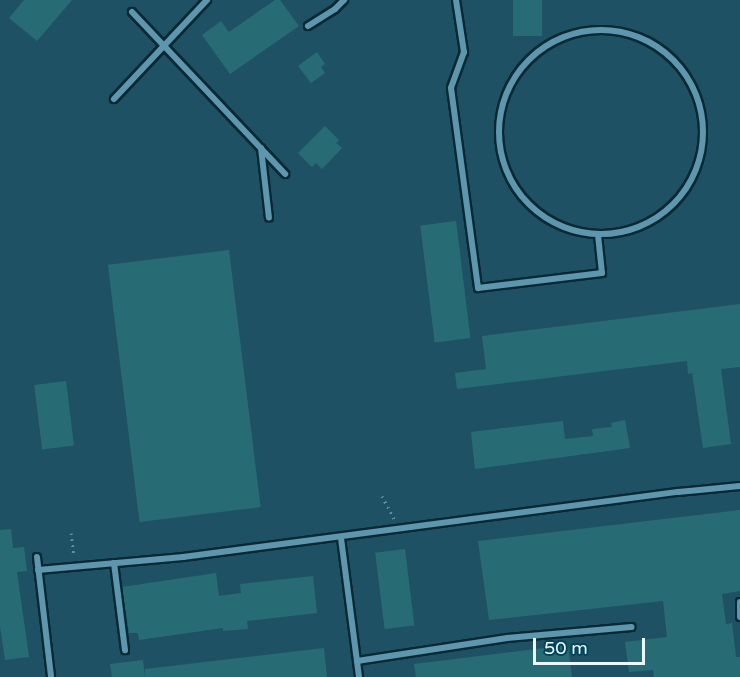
<!DOCTYPE html>
<html>
<head>
<meta charset="utf-8">
<style>
	body { margin:0 }
	#map { position:relative; width:740px; height:677px; overflow:hidden; background:#02455a; font-family:"Varela Round",sans-serif }
	div>[style] { position:absolute }
	[style*='--x'] { left:calc(var(--x)*1px); top:calc(var(--y)*1px); width:calc(var(--w)*1px); rotate:calc(var(--a)*1deg) }
	.built>* { inset:0; background:#1f5165; transform-origin:0 0 }
	.building>* { inset:0; background:#276c75; transform-origin:0 0 }
	.path>* { height:3px; margin-top:-1.5px; transform-origin:0; background:repeating-linear-gradient(90deg,#638f9d 0 1.5px,transparent 0 6px) }
	.roads { filter:drop-shadow(2px 0 #0a2935) drop-shadow(-2px 0 #0a2935) drop-shadow(0 2px #0a2935) drop-shadow(0 -2px #0a2935) }
	.lane>* { height:6px; margin:-3px; padding:0 3px; transform-origin:3px; border-radius:3px; background:#5e96ae }
	.lane>.ring { margin:-3px; padding:0; box-sizing:content-box; background:none; border:6px solid #5e96ae; border-radius:50% }
	span { translate:-50% -50%; white-space:nowrap; text-align:center; line-height:1.15; -webkit-text-stroke:4.5px #02455a; paint-order:stroke }
	.scale { position:absolute; left:533px; top:638px; width:112px; height:27px; box-sizing:border-box; border:3px solid #ecf7fc; border-top:0; padding-left:8px; font-size:18px; line-height:21px; white-space:nowrap; color:#ecf7fc; -webkit-text-stroke:4px #02455a; paint-order:stroke }
</style>
</head>
<body>
<div id="map">
	<div class="built">
		<i style="left:0;top:0;width:740px;height:677px"></i>
	</div>
	<div class="building">
		<i style="clip-path:polygon(24px 0,72px 0,37px 41px,9px 18px)"></i>
		<i style="clip-path:polygon(275px 0,280px 0,299px 26px,230px 74px,202px 35px,221px 21px,229px 32px)"></i>
		<i style="left:513px;top:0;width:29px;height:36px"></i>
		<i style="clip-path:polygon(317px 52px,325px 64px,321px 67px,325px 73px,311px 83px,298px 66px)"></i>
		<i style="clip-path:polygon(325px 126px,339px 140px,336px 143px,342px 148px,322px 169px,316px 163px,312px 167px,298px 153px)"></i>
		<i style="left:456px;top:221px;width:118px;height:36px;rotate:83deg"></i>
		<i style="left:229px;top:250px;width:259px;height:122px;rotate:83deg"></i>
		<i style="clip-path:polygon(740px 304px,740px 367px,721px 369px,731px 444px,703px 448px,692px 373px,688px 374px,687px 361px,457px 389px,455px 373px,486px 369px,482px 336px)"></i>
		<i style="left:66px;top:381px;width:65px;height:32px;rotate:83deg"></i>
		<i style="clip-path:polygon(625px 420px,630px 448px,475px 469px,471px 432px,563px 421px,565px 439px,593px 436px,592px 429px,612px 427px,611px 423px)"></i>
		<i style="clip-path:polygon(740px 510px,740px 591px,722px 594px,726px 624px,732px 623px,736px 657px,740px 657px,740px 677px,654px 677px,653px 670px,629px 672px,625px 642px,667px 637px,663px 601px,489px 620px,478px 541px)"></i>
		<i style="clip-path:polygon(11px 529px,13px 548px,24px 547px,27px 571px,17px 572px,29px 657px,5px 660px,0 626px,0 530px)"></i>
		<i style="left:405px;top:549px;width:77px;height:30px;rotate:83deg"></i>
		<i style="clip-path:polygon(216px 573px,219px 596px,241px 593px,240px 584px,313px 576px,317px 613px,247px 621px,248px 629px,223px 631px,223px 628px,139px 640px,138px 633px,129px 633px,122px 587px)"></i>
		<i style="clip-path:polygon(568px 645px,572px 677px,416px 677px,414px 664px)"></i>
		<i style="clip-path:polygon(324px 648px,327px 677px,145px 677px,145px 669px)"></i>
		<i style="clip-path:polygon(143px 660px,145px 677px,112px 677px,110px 664px)"></i>
	</div>
	<div class="path">
		<i style="--x:382;--y:496;--w:27;--a:62"></i>
		<i style="--x:71;--y:533;--w:23;--a:83"></i>
	</div>
	<div class="roads">
		<div class="lane">
			<i style="--x:456;--y:0;--w:53;--a:81.3"></i>
			<i style="--x:464;--y:52;--w:38;--a:110"></i>
			<i style="--x:451;--y:88;--w:202;--a:82.3"></i>
			<i style="--x:478;--y:288;--w:125;--a:-6.9"></i>
			<i style="--x:602;--y:273;--w:39;--a:-96"></i>
			<i style="--x:132;--y:12;--w:223;--a:46.6"></i>
			<i style="--x:308;--y:26;--w:32;--a:-32"></i>
			<i style="--x:335;--y:9;--w:13;--a:-45"></i>
			<i class="ring" style="left:499px;top:30px;width:198px;height:198px"></i>
			<i style="--x:114;--y:99;--w:136;--a:-46.8"></i>
			<i style="--x:261;--y:148;--w:70;--a:83.5"></i>
			<i style="--x:341;--y:538;--w:140;--a:82.6"></i>
			<i style="--x:37;--y:557;--w:121;--a:83.3"></i>
			<i style="--x:114;--y:563;--w:88;--a:82.8"></i>
			<i style="--x:38;--y:570;--w:146;--a:-5.1"></i>
			<i style="--x:183;--y:557;--w:499;--a:-7.5"></i>
			<i style="--x:678;--y:492;--w:62;--a:-5.5"></i>
			<i style="--x:740;--y:602;--w:15;--a:90"></i>
			<i style="--x:357;--y:661;--w:152;--a:-8.7"></i>
			<i style="--x:507;--y:638;--w:125;--a:-5"></i>
		</div>
	</div>
	<div class="scale">50 m</div>
</div>
</body>
</html>
